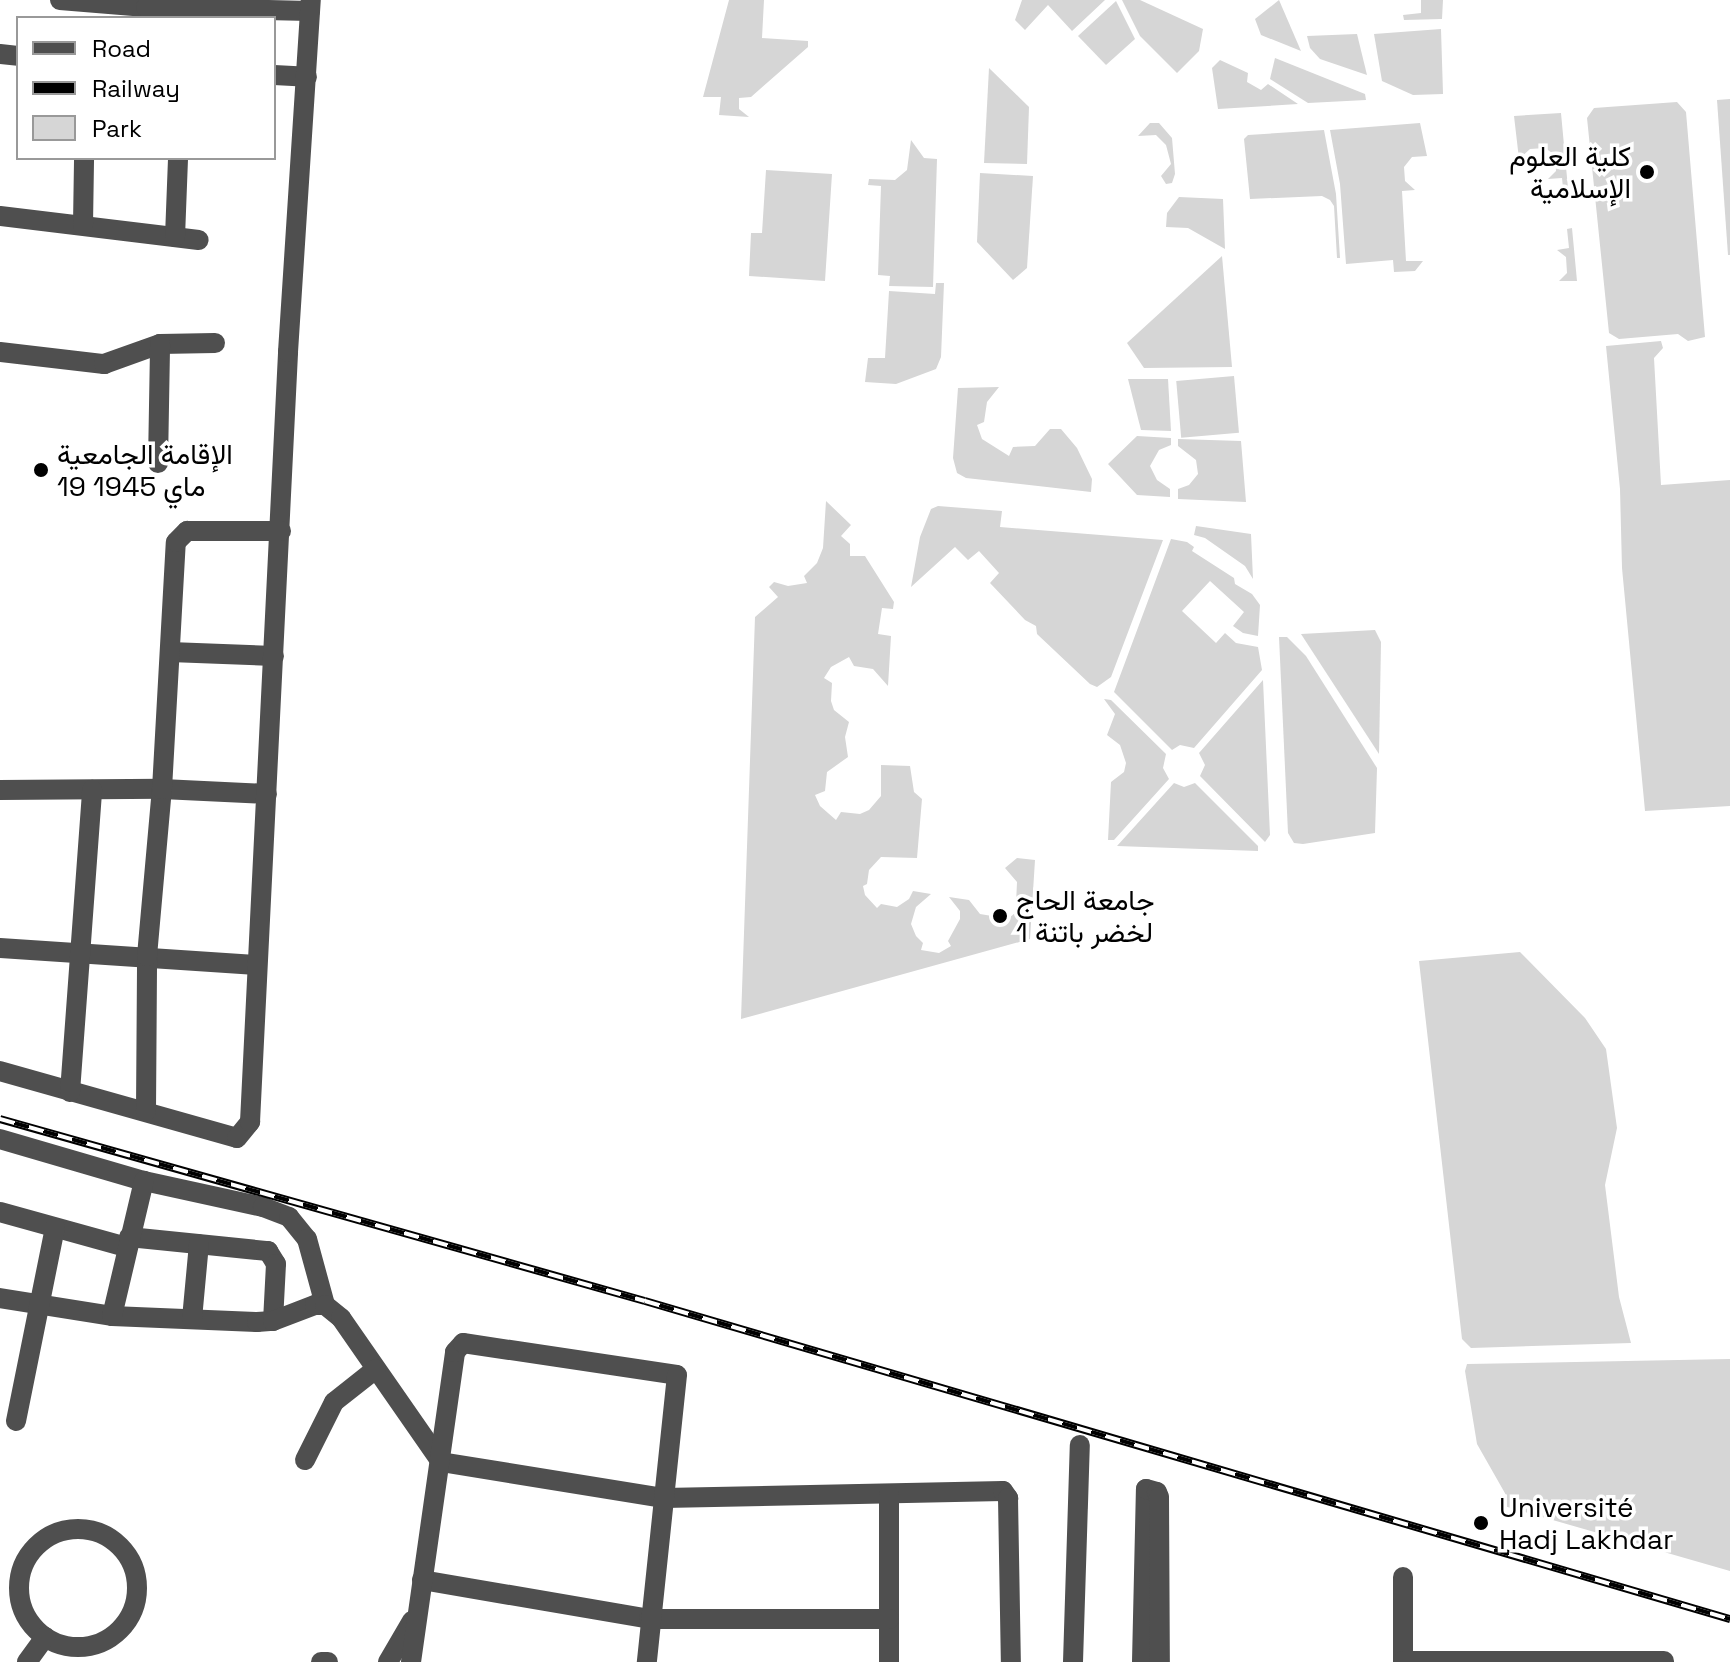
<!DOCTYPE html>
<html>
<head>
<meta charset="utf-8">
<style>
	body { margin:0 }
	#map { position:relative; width:1730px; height:1662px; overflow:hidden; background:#fff; font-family:"Space Grotesk",Vazirmatn,sans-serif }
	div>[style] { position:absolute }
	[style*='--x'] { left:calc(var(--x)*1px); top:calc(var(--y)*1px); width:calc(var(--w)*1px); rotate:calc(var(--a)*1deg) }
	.green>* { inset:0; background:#d6d6d6; transform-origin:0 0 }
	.minor>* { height:20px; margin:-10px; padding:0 10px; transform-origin:10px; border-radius:10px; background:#4f4f4f }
	.minor>.ring { margin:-10px; padding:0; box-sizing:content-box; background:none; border:20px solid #4f4f4f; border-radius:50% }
	.rail>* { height:8px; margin-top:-4px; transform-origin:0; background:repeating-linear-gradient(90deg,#fff 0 15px,#000 0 30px); box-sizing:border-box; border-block:2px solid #000 }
	.dots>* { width:22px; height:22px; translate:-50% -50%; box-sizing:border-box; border:4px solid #fff; border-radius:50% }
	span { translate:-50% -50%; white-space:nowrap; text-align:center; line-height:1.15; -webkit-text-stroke:7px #fff; paint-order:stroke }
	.poi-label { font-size:28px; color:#000 }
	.right { translate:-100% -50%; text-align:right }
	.left { translate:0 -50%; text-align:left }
	.legend { position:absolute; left:16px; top:16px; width:260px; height:144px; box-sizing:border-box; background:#fff; border:2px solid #999; margin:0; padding:10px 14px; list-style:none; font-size:24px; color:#000 }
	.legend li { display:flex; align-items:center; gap:16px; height:40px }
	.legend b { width:40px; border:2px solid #999 }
</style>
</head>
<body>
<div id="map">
	<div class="green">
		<i style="clip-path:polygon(729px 0,764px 0,762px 38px,808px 41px,808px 47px,751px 97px,739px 98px,739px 109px,749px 117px,719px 115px,721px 97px,703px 97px)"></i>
		<i style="clip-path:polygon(1022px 0,1105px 0,1072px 31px,1048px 5px,1025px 30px,1015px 20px)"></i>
		<i style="clip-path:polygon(1122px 0,1140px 0,1203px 29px,1199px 51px,1177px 73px,1140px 36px)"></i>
		<i style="clip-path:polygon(1279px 0,1301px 51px,1261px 35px,1255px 19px)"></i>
		<i style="clip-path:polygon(1421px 0,1443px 0,1442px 19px,1404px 20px,1403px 15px,1421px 13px)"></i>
		<i style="clip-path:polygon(1116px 1px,1135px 39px,1106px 65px,1078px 36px)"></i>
		<i style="clip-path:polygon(1441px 29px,1443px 94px,1413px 95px,1382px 81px,1374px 34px)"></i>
		<i style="clip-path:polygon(1357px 34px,1367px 75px,1320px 59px,1310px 48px,1307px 36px)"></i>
		<i style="clip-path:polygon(1275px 58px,1365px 94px,1366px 100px,1308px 103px,1270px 79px)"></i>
		<i style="clip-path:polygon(1220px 60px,1248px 73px,1247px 82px,1261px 90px,1268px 84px,1298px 104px,1218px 109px,1212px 68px)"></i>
		<i style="clip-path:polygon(989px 68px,1029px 107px,1027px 164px,984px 163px)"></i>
		<i style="clip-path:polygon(1730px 99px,1730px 255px,1728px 255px,1717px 100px)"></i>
		<i style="clip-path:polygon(1677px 102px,1686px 112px,1705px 337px,1688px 341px,1678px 334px,1619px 339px,1609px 333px,1587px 118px,1594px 108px)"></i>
		<i style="clip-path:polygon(1561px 113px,1569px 199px,1564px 199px,1562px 178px,1548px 179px,1556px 171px,1555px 155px,1545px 148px,1530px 149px,1519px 159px,1514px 116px)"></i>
		<i style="clip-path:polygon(1150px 123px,1159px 123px,1172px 138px,1175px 174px,1172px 183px,1166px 184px,1161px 176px,1171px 164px,1166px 145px,1156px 135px,1138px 136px)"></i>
		<i style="clip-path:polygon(1420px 123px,1427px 156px,1412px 157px,1404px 167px,1405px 181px,1415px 190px,1402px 191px,1406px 261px,1423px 261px,1415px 271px,1394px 272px,1393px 260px,1346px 264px,1340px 184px,1330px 130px)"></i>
		<i style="clip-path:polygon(1324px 130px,1336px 194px,1340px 258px,1337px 258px,1334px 206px,1330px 200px,1322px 196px,1250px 199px,1244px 139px,1248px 135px)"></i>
		<i style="clip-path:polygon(911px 140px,924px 158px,937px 159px,933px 287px,889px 286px,890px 276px,878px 275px,881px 186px,868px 185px,869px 179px,895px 180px,907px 170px)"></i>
		<i style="clip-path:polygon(766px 170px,832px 174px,825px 281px,749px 276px,751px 233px,762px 233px)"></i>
		<i style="clip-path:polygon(980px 173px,1033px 176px,1027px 268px,1013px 280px,977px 242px)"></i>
		<i style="clip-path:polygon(1179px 197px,1223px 199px,1225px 249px,1188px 228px,1166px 227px,1167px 213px)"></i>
		<i style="clip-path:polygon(1572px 228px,1577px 281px,1559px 281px,1567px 273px,1566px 257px,1557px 250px,1569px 248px,1567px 229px)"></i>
		<i style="clip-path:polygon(1222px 256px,1232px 367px,1144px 368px,1127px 343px)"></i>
		<i style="clip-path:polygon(936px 283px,944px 283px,941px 357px,936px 369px,896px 384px,865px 382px,868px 358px,885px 358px,889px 291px,935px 294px)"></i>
		<i style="clip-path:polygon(1661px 341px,1663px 348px,1654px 358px,1661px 485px,1730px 480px,1730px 806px,1645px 811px,1622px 568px,1620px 489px,1606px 346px)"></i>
		<i style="left:1234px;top:376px;width:57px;height:58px;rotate:85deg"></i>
		<i style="clip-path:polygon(1128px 379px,1168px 379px,1171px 431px,1141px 430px)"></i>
		<i style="clip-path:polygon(999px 387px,987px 402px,984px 422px,977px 425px,982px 439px,1009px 456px,1013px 447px,1035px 446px,1050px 429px,1061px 429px,1077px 448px,1092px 479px,1091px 492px,966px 478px,957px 473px,953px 458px,958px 388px)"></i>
		<i style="clip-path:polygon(1137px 436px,1171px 438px,1171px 445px,1159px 450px,1150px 466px,1157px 480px,1170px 489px,1170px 497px,1137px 495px,1108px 464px)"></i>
		<i style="clip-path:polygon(1178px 439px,1241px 441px,1246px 502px,1178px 499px,1178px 489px,1189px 485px,1198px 474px,1196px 460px,1178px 446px)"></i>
		<i style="clip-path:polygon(826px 501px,851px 525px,841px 536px,850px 544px,850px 556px,865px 556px,894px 602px,893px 609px,882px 608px,878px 634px,891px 636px,888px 686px,873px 669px,854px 666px,849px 657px,831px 667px,824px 678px,832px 683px,831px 701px,834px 710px,849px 722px,845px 737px,848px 757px,827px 772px,825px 791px,815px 795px,820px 806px,836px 820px,841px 812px,860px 814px,869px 810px,881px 796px,881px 765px,910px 766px,914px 792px,922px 799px,917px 858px,881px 857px,869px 870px,867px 884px,863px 886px,865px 895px,877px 908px,881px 904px,897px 907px,909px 899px,913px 891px,931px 894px,916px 907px,911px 924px,916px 936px,923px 943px,921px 950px,939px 953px,951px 946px,948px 941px,960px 919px,960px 911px,949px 897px,969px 900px,980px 914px,998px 917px,1002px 924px,1021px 908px,1016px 903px,1017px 882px,1005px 868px,1017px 858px,1035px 860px,1030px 939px,741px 1019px,755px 617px,778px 597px,769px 587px,774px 582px,788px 586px,807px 583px,804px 576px,817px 563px,823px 548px)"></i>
		<i style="clip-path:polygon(938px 506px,1002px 511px,1000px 527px,1163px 540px,1111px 677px,1097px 687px,1090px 684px,1037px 634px,1036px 626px,1025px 620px,990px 583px,999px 573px,979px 551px,968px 560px,955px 547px,911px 587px,920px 537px,931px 509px)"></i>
		<i style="clip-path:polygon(1196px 526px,1251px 534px,1253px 579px,1245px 566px,1205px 538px,1194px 535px)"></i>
		<i style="clip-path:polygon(1171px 539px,1187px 542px,1194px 547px,1192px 551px,1234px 578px,1235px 584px,1252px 594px,1260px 605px,1258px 636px,1243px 633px,1233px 626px,1244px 612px,1210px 581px,1182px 611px,1216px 643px,1225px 633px,1236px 643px,1258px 647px,1262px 670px,1194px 748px,1180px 745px,1172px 750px,1114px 692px)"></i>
		<i style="clip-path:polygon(1375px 630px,1381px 642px,1379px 754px,1301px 634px)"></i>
		<i style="clip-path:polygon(1279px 637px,1287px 637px,1306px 656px,1377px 768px,1375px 833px,1303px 844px,1294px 843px,1288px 833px)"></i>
		<i style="clip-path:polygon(1263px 680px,1270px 835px,1265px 842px,1200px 776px,1205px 765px,1199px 753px)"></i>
		<i style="clip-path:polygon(1104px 699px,1111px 700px,1166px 754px,1163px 768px,1169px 779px,1114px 840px,1108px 840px,1111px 782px,1124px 772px,1126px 763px,1120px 745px,1107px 735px,1115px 714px)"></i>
		<i style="clip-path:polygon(1174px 783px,1184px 787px,1195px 783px,1258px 846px,1258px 851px,1117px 846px)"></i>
		<i style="clip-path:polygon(1520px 952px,1585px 1018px,1606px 1049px,1617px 1128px,1605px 1185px,1619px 1297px,1631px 1343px,1471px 1348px,1462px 1339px,1419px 961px)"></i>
		<i style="clip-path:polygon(1730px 1359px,1730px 1571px,1504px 1506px,1506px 1495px,1477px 1444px,1465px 1371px,1467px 1364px)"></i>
	</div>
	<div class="minor">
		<i style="--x:60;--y:0;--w:86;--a:4.7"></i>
		<i style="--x:146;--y:7;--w:164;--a:1.4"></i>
		<i style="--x:0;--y:54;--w:18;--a:6"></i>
		<i style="--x:274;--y:75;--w:33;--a:3"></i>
		<i style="--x:0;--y:216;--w:200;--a:6.9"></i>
		<i style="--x:83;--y:225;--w:67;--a:-89.1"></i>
		<i style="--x:175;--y:237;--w:79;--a:-87.8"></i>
		<i style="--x:0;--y:352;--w:105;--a:6.6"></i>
		<i style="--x:104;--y:364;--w:59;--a:-19.7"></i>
		<i style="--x:160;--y:344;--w:55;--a:-1"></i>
		<i style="--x:158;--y:463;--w:119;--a:-89"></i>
		<i style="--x:170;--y:652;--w:104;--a:2.2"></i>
		<i style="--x:0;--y:790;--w:162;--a:-0.4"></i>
		<i style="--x:162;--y:789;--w:105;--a:2.7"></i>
		<i style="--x:0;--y:948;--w:257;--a:3.8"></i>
		<i style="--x:0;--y:1071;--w:246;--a:15.8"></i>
		<i style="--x:237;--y:1138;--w:21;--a:-51"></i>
		<i style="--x:250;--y:1122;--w:771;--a:-87.17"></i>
		<i style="--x:288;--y:352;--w:353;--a:-86.3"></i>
		<i style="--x:70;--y:1092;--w:303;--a:-85.8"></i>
		<i style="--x:146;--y:1111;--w:155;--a:-89.6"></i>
		<i style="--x:147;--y:956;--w:168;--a:-84.9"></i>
		<i style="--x:162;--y:789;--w:247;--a:-86.8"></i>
		<i style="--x:176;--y:542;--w:16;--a:-45"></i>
		<i style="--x:187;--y:531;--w:94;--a:0"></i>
		<i style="--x:0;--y:1139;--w:150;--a:16.3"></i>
		<i style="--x:144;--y:1181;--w:122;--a:12.3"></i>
		<i style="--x:263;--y:1207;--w:28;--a:21"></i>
		<i style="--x:289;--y:1217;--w:28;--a:51"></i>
		<i style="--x:307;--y:1239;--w:68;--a:74.7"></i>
		<i style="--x:0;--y:1212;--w:131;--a:15.5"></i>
		<i style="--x:129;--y:1237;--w:140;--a:5.8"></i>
		<i style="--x:268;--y:1251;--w:15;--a:58"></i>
		<i style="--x:276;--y:1264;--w:57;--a:93"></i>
		<i style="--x:0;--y:1298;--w:113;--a:9.1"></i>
		<i style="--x:112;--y:1316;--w:145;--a:2.4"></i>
		<i style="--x:257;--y:1322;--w:16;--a:-4"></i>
		<i style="--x:273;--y:1321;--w:45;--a:-20.9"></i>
		<i style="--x:315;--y:1305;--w:10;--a:0"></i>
		<i style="--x:325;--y:1305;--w:21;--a:39"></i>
		<i style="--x:341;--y:1318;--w:175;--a:55.2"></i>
		<i style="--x:441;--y:1462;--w:226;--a:9.2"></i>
		<i style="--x:664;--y:1498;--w:339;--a:-1.2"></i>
		<i style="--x:1003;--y:1491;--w:9;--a:54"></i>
		<i style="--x:1008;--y:1498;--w:164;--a:89"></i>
		<i style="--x:112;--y:1316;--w:139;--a:-76.7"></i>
		<i style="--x:192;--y:1319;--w:75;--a:-84.7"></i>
		<i style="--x:16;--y:1421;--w:197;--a:-78.6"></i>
		<i style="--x:305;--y:1460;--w:65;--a:-63.4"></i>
		<i style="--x:334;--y:1402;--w:53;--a:-38.2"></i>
		<i style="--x:889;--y:1495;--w:167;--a:90"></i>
		<i class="ring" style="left:19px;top:1529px;width:98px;height:98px"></i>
		<i style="--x:1403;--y:1577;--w:85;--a:90"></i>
		<i style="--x:422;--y:1580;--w:230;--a:9.7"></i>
		<i style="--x:649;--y:1619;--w:240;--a:0"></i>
		<i style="--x:1403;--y:1661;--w:261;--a:0"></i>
		<i style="--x:27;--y:1662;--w:31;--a:-54"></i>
		<i style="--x:321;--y:1662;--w:7;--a:0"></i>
		<i style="--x:388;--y:1662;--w:48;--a:-59.7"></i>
		<i style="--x:411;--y:1662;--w:313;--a:-81.9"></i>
		<i style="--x:455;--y:1352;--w:12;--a:-48"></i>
		<i style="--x:463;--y:1343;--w:216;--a:8.5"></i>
		<i style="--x:677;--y:1375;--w:289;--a:96"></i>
		<i style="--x:1073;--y:1662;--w:217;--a:-88.2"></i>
		<i style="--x:1142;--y:1662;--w:173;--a:-88.7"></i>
		<i style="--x:1146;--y:1489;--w:11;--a:15"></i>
		<i style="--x:1157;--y:1492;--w:5;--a:68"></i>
		<i style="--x:1159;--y:1497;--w:165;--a:89.7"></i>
	</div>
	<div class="rail">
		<i style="--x:0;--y:1119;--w:670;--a:15.76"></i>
		<i style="--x:645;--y:1301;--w:1131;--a:16.34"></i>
	</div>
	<div class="dots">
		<i style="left:1647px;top:172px;background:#000"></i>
		<i style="left:41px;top:470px;background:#000"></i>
		<i style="left:1000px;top:916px;background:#000"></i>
		<i style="left:1481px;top:1523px;background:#000"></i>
	</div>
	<div class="poi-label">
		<span class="right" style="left:1631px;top:172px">كلية العلوم<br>الإسلامية</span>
		<span class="left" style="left:57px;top:470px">الإقامة الجامعية<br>19 ماي 1945</span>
		<span class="left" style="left:1016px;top:916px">جامعة الحاج<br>لخضر باتنة 1</span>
		<span class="left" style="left:1499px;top:1523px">Université<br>Hadj Lakhdar</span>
	</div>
	<ul class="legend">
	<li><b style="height:10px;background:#4f4f4f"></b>Road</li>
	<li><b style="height:10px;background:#000"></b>Railway</li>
	<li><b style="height:22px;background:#d6d6d6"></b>Park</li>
	</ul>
</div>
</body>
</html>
